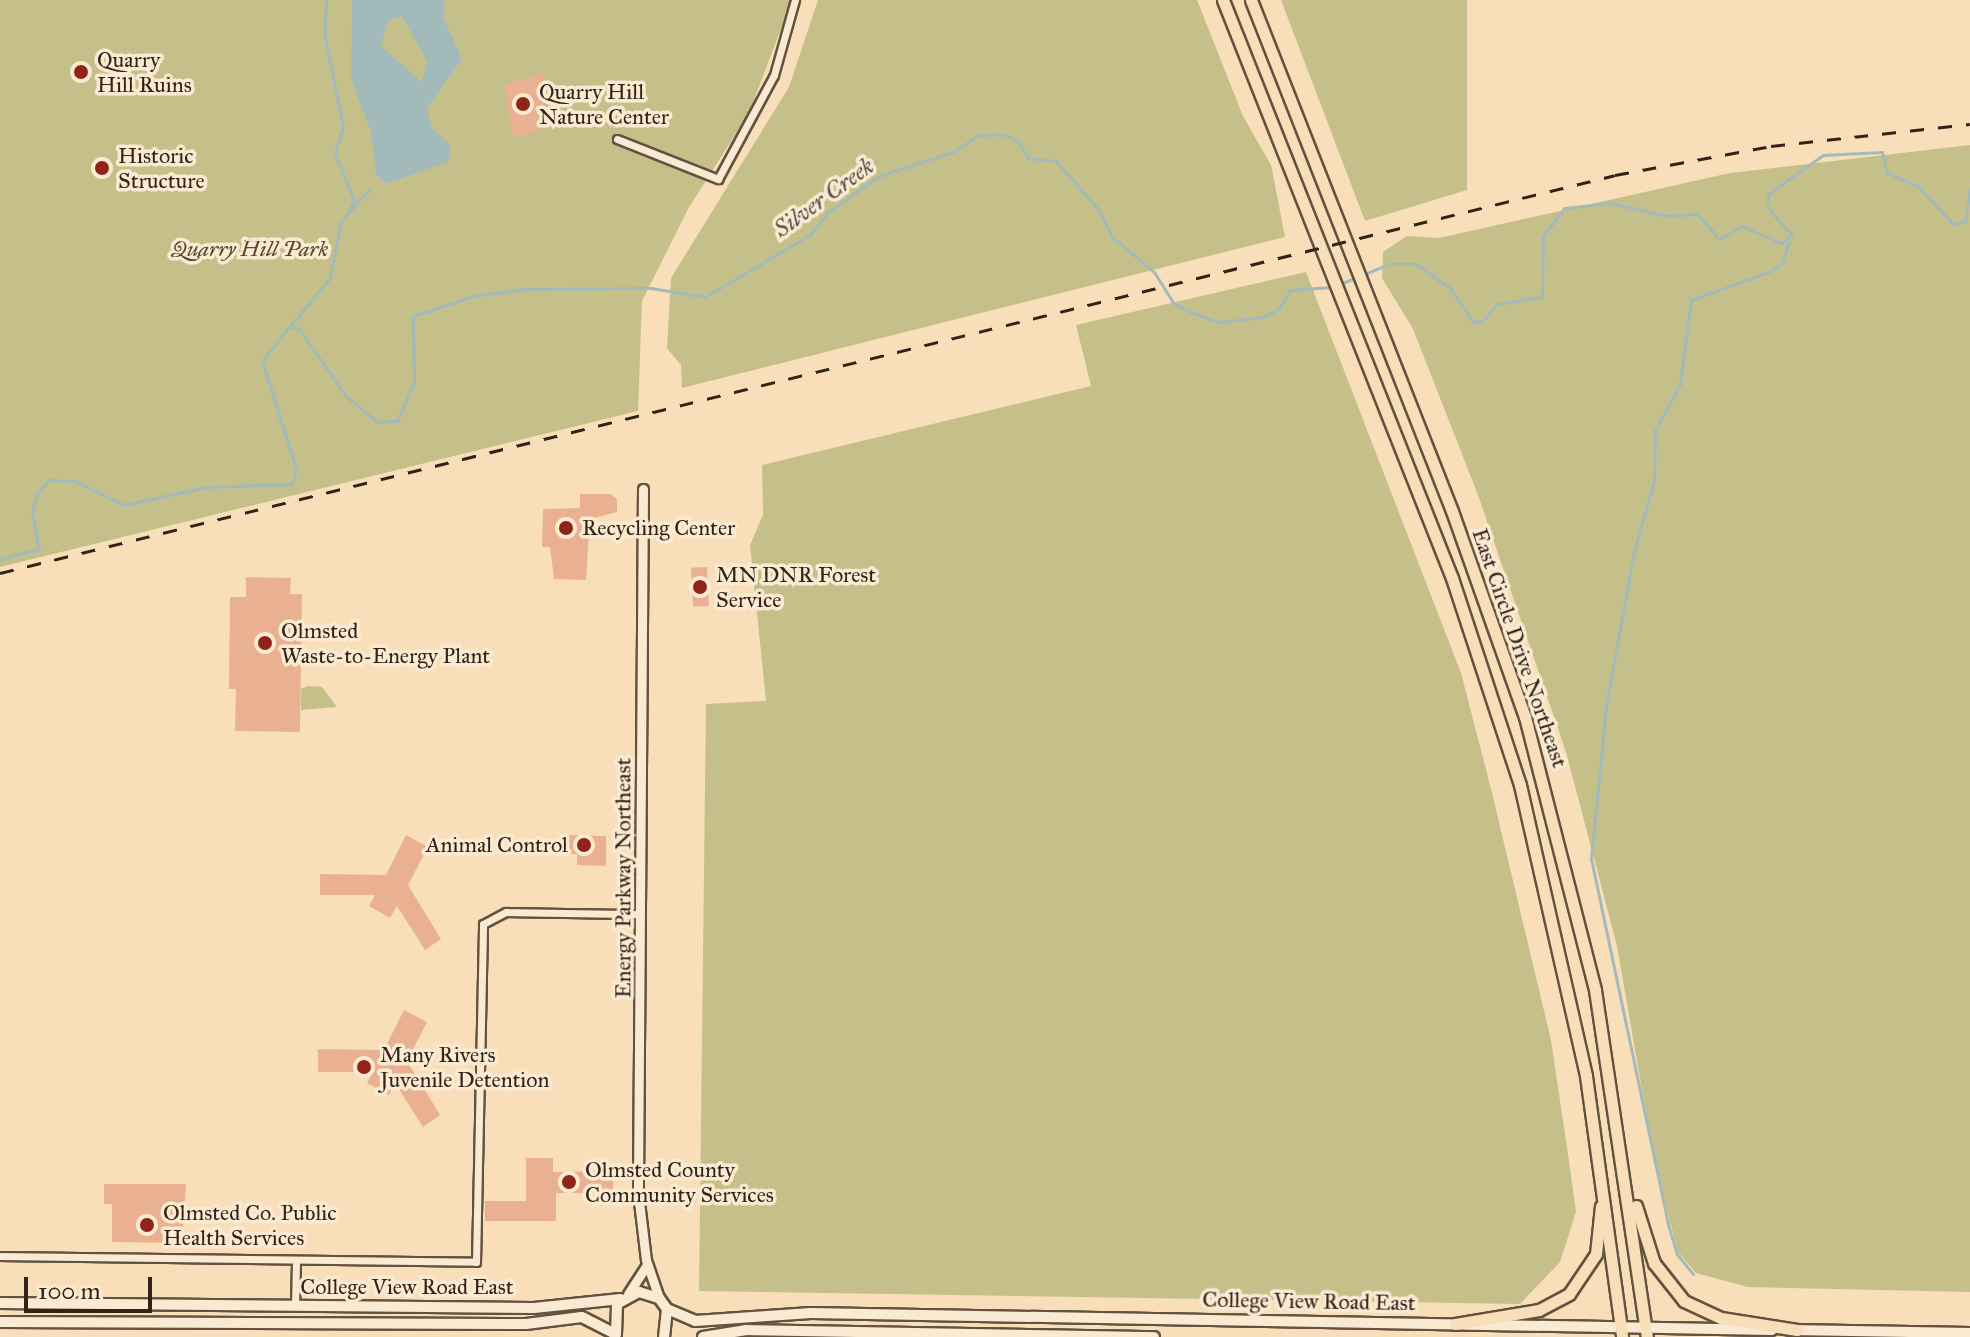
<!DOCTYPE html>
<html>
<head>
<meta charset="utf-8">
<style>
	body { margin:0 }
	#map { position:relative; width:1970px; height:1337px; overflow:hidden; background:#f8dfb9; font-family:"IM FELL Great Primer",serif }
	div>[style] { position:absolute }
	[style*='--x'] { left:calc(var(--x)*1px); top:calc(var(--y)*1px); width:calc(var(--w)*1px); rotate:calc(var(--a)*1deg) }
	.green>* { inset:0; background:#c5c08a }
	.water>* { inset:0; background:#a3babb }
	.stream>* { height:3px; margin:-1.5px; padding:0 1.5px; transform-origin:1.5px; border-radius:1.5px; background:#a3babb }
	.building>* { inset:0; background:#e9b192; transform-origin:0 0 }
	.roads { filter:drop-shadow(2px 0 #635240) drop-shadow(-2px 0 #635240) drop-shadow(0 2px #635240) drop-shadow(0 -2px #635240) }
	.minor>* { height:7px; margin:-3.5px; padding:0 3.5px; transform-origin:3.5px; border-radius:3.5px; background:#faead2 }
	.tertiary>* { height:9px; margin:-4.5px; padding:0 4.5px; transform-origin:4.5px; border-radius:4.5px; background:#faead2 }
	.secondary>* { height:10px; margin:-5px; padding:0 5px; transform-origin:5px; border-radius:5px; background:#faead2 }
	.primary>* { height:11px; margin:-5.5px; padding:0 5.5px; transform-origin:5.5px; border-radius:5.5px; background:#f8dfb9 }
	.rail>* { height:3px; margin-top:-1.5px; transform-origin:0; background:repeating-linear-gradient(90deg,#312317 0 14px,transparent 0 28px) }
	.dots>* { width:22px; height:22px; translate:-50% -50%; box-sizing:border-box; border:4px solid #faead2; border-radius:50% }
	span { translate:-50% -50%; white-space:nowrap; text-align:center; line-height:1.15; -webkit-text-stroke:7px #faead2; paint-order:stroke }
	.poi-label { font-size:22px; color:#312317 }
	.left { translate:0 -50%; text-align:left }
	.right { translate:-100% -50%; text-align:right }
	.park-label { font-size:22px; color:#564a34; font-style:italic }
	.street-label { font-size:22px; color:#312317 }
	.water-label { font-size:24px; color:#535048; font-style:italic }
	.scale { position:absolute; left:24px; top:1277px; width:128px; height:36px; box-sizing:border-box; border:4px solid #312317; border-top:0; padding-left:10px; font-size:24px; line-height:28px; white-space:nowrap; color:#312317; -webkit-text-stroke:6px #faead2; paint-order:stroke }
</style>
</head>
<body>
<div id="map">
	<div class="green">
		<i style="clip-path:polygon(0 0,792px 0,749px 113px,688px 209px,642px 301px,638px 411px,0 567px)"></i>
		<i style="clip-path:polygon(818px 0,1197px 0,1243px 116px,1271px 165px,1285px 237px,682px 388px,681px 365px,667px 348px,671px 278px,789px 87px)"></i>
		<i style="clip-path:polygon(1281px 0,1467px 0,1467px 190px,1365px 221px)"></i>
		<i style="clip-path:polygon(1970px 145px,1970px 1292px,1748px 1287px,1696px 1273px,1678px 1252px,1655px 1165px,1617px 946px,1566px 752px,1478px 495px,1413px 329px,1382px 278px,1383px 252px,1407px 236px,1439px 238px,1730px 173px)"></i>
		<i style="clip-path:polygon(1306px 272px,1461px 673px,1492px 793px,1551px 1040px,1569px 1161px,1576px 1212px,1560px 1262px,1520px 1304px,699px 1291px,706px 704px,766px 701px,750px 545px,763px 515px,762px 465px,1091px 386px,1076px 325px)"></i>
		<i style="clip-path:polygon(308px 686px,322px 687px,337px 707px,301px 710px,301px 689px)"></i>
	</div>
	<div class="water">
		<i style="clip-path:polygon(evenodd,352px 0,445px 0,443px 16px,462px 59px,427px 109px,432px 128px,451px 145px,449px 161px,386px 184px,376px 175px,371px 132px,351px 79px,352px 0,402px 16px,427px 62px,422px 82px,381px 46px,388px 21px,402px 16px)"></i>
	</div>
	<div class="stream">
		<i style="--x:326;--y:0;--w:33;--a:93"></i>
		<i style="--x:324;--y:33;--w:96;--a:78.6"></i>
		<i style="--x:343;--y:127;--w:28;--a:107"></i>
		<i style="--x:335;--y:154;--w:50;--a:67.6"></i>
		<i style="--x:354;--y:200;--w:12;--a:114"></i>
		<i style="--x:1340;--y:284;--w:53;--a:-22.2"></i>
		<i style="--x:1389;--y:264;--w:27;--a:0"></i>
		<i style="--x:1416;--y:264;--w:42;--a:35.2"></i>
		<i style="--x:1450;--y:288;--w:40;--a:56"></i>
		<i style="--x:1472;--y:321;--w:10;--a:6"></i>
		<i style="--x:1482;--y:322;--w:23;--a:-50"></i>
		<i style="--x:1497;--y:304;--w:46;--a:-8.8"></i>
		<i style="--x:1542;--y:297;--w:61;--a:-89.1"></i>
		<i style="--x:1543;--y:236;--w:35;--a:-53"></i>
		<i style="--x:1564;--y:208;--w:47;--a:-6.1"></i>
		<i style="--x:1611;--y:203;--w:57;--a:13.3"></i>
		<i style="--x:1666;--y:216;--w:32;--a:-4"></i>
		<i style="--x:1698;--y:214;--w:33;--a:50"></i>
		<i style="--x:1719;--y:239;--w:26;--a:-29"></i>
		<i style="--x:1742;--y:226;--w:43;--a:23.6"></i>
		<i style="--x:1781;--y:243;--w:14;--a:-36"></i>
		<i style="--x:1792;--y:235;--w:36;--a:-132"></i>
		<i style="--x:1768;--y:208;--w:14;--a:-90"></i>
		<i style="--x:1768;--y:194;--w:67;--a:-35.3"></i>
		<i style="--x:1823;--y:155;--w:59;--a:-2.9"></i>
		<i style="--x:1882;--y:152;--w:22;--a:77"></i>
		<i style="--x:1887;--y:173;--w:35;--a:24"></i>
		<i style="--x:1919;--y:187;--w:50;--a:47.4"></i>
		<i style="--x:1953;--y:224;--w:12;--a:-14"></i>
		<i style="--x:1965;--y:221;--w:32;--a:-81"></i>
		<i style="--x:290;--y:326;--w:62;--a:-50.2"></i>
		<i style="--x:330;--y:278;--w:58;--a:-79.1"></i>
		<i style="--x:341;--y:221;--w:42;--a:-47.9"></i>
		<i style="--x:0;--y:559;--w:40;--a:-14.4"></i>
		<i style="--x:39;--y:549;--w:38;--a:-101"></i>
		<i style="--x:32;--y:512;--w:20;--a:-75"></i>
		<i style="--x:37;--y:493;--w:18;--a:-47"></i>
		<i style="--x:49;--y:480;--w:26;--a:2"></i>
		<i style="--x:75;--y:481;--w:55;--a:26.1"></i>
		<i style="--x:124;--y:505;--w:84;--a:-12.4"></i>
		<i style="--x:206;--y:487;--w:86;--a:-2"></i>
		<i style="--x:292;--y:484;--w:16;--a:-76"></i>
		<i style="--x:296;--y:468;--w:112;--a:-107.6"></i>
		<i style="--x:262;--y:361;--w:43;--a:-51.5"></i>
		<i style="--x:289;--y:327;--w:10;--a:11"></i>
		<i style="--x:299;--y:329;--w:82;--a:55"></i>
		<i style="--x:346;--y:396;--w:40;--a:40"></i>
		<i style="--x:377;--y:422;--w:20;--a:-3"></i>
		<i style="--x:397;--y:421;--w:42;--a:-65.9"></i>
		<i style="--x:414;--y:383;--w:67;--a:-90.9"></i>
		<i style="--x:413;--y:316;--w:63;--a:-18.4"></i>
		<i style="--x:473;--y:296;--w:51;--a:-7.8"></i>
		<i style="--x:524;--y:289;--w:127;--a:-0.5"></i>
		<i style="--x:651;--y:288;--w:55;--a:9.5"></i>
		<i style="--x:705;--y:297;--w:123;--a:-30.7"></i>
		<i style="--x:811;--y:234;--w:26;--a:-53"></i>
		<i style="--x:827;--y:213;--w:64;--a:-35.4"></i>
		<i style="--x:879;--y:176;--w:80;--a:-18.2"></i>
		<i style="--x:955;--y:151;--w:29;--a:-34"></i>
		<i style="--x:979;--y:135;--w:24;--a:-2"></i>
		<i style="--x:1003;--y:134;--w:17;--a:25"></i>
		<i style="--x:1018;--y:141;--w:20;--a:60"></i>
		<i style="--x:1028;--y:158;--w:28;--a:6"></i>
		<i style="--x:1056;--y:161;--w:64;--a:48.8"></i>
		<i style="--x:1098;--y:209;--w:31;--a:63"></i>
		<i style="--x:1112;--y:237;--w:55;--a:39.8"></i>
		<i style="--x:1154;--y:272;--w:36;--a:58"></i>
		<i style="--x:1173;--y:303;--w:17;--a:28"></i>
		<i style="--x:1188;--y:311;--w:33;--a:20"></i>
		<i style="--x:1219;--y:322;--w:44;--a:-6.5"></i>
		<i style="--x:1263;--y:317;--w:18;--a:-27"></i>
		<i style="--x:1279;--y:309;--w:22;--a:-60"></i>
		<i style="--x:1290;--y:290;--w:42;--a:-4.1"></i>
		<i style="--x:1693;--y:1274;--w:26;--a:-129"></i>
		<i style="--x:1677;--y:1254;--w:31;--a:-107"></i>
		<i style="--x:1668;--y:1224;--w:373;--a:-101.9"></i>
		<i style="--x:1591;--y:859;--w:154;--a:-84.4"></i>
		<i style="--x:1606;--y:706;--w:158;--a:-79.8"></i>
		<i style="--x:1634;--y:551;--w:73;--a:-74.1"></i>
		<i style="--x:1654;--y:481;--w:50;--a:-88.9"></i>
		<i style="--x:1655;--y:431;--w:53;--a:-62"></i>
		<i style="--x:1680;--y:384;--w:85;--a:-82.5"></i>
		<i style="--x:1691;--y:300;--w:85;--a:-19.9"></i>
		<i style="--x:1771;--y:271;--w:14;--a:-36"></i>
		<i style="--x:1782;--y:263;--w:22;--a:-72"></i>
	</div>
	<div class="building">
		<i style="clip-path:polygon(543px 73px,547px 104px,536px 105px,540px 132px,512px 136px,505px 84px)"></i>
		<i style="clip-path:polygon(580px 494px,610px 494px,617px 499px,617px 512px,590px 519px,586px 580px,554px 579px,550px 547px,542px 547px,543px 509px,580px 508px)"></i>
		<i style="left:707px;top:567px;width:39px;height:16px;rotate:87deg"></i>
		<i style="clip-path:polygon(246px 577px,291px 578px,290px 594px,302px 594px,300px 732px,235px 731px,236px 689px,229px 689px,230px 597px,246px 597px)"></i>
		<i style="clip-path:polygon(406px 835px,428px 847px,408px 885px,441px 939px,425px 950px,397px 906px,390px 918px,369px 906px,375px 895px,320px 895px,320px 874px,386px 875px)"></i>
		<i style="clip-path:polygon(562px 835px,606px 836px,606px 866px,577px 865px,577px 854px,562px 854px)"></i>
		<i style="clip-path:polygon(404px 1010px,427px 1022px,407px 1061px,440px 1115px,423px 1127px,395px 1083px,389px 1095px,367px 1083px,373px 1072px,318px 1072px,318px 1049px,384px 1050px)"></i>
		<i style="clip-path:polygon(526px 1158px,553px 1158px,553px 1172px,613px 1171px,613px 1193px,556px 1193px,556px 1221px,485px 1221px,485px 1201px,526px 1201px)"></i>
		<i style="clip-path:polygon(104px 1184px,186px 1184px,182px 1243px,112px 1242px,112px 1204px,104px 1204px)"></i>
	</div>
	<div class="roads">
		<div class="minor">
			<i style="--x:617;--y:139;--w:109;--a:21.6"></i>
			<i style="--x:718;--y:179;--w:118;--a:-61.7"></i>
			<i style="--x:774;--y:75;--w:78;--a:-74.4"></i>
			<i style="--x:0;--y:1256;--w:476;--a:0.7"></i>
			<i style="--x:476;--y:1262;--w:338;--a:-88.8"></i>
			<i style="--x:483;--y:924;--w:26;--a:-28"></i>
			<i style="--x:506;--y:912;--w:134;--a:0.9"></i>
			<i style="--x:295;--y:1306;--w:45;--a:-88.7"></i>
		</div>
		<div class="tertiary">
			<i style="--x:643;--y:489;--w:704;--a:90.41"></i>
			<i style="--x:638;--y:1193;--w:67;--a:83.2"></i>
			<i style="--x:646;--y:1260;--w:40;--a:71.1"></i>
			<i style="--x:628;--y:1294;--w:35;--a:-57"></i>
		</div>
		<div class="secondary">
			<i style="--x:0;--y:1303;--w:534;--a:0.54"></i>
			<i style="--x:534;--y:1308;--w:87;--a:-5.9"></i>
			<i style="--x:667;--y:1309;--w:30;--a:23"></i>
			<i style="--x:695;--y:1321;--w:116;--a:-3.9"></i>
			<i style="--x:811;--y:1313;--w:961;--a:1.01"></i>
			<i style="--x:0;--y:1322;--w:526;--a:0.22"></i>
			<i style="--x:526;--y:1324;--w:56;--a:-7.1"></i>
			<i style="--x:582;--y:1317;--w:38;--a:27"></i>
			<i style="--x:1792;--y:1330;--w:178;--a:1"></i>
			<i style="--x:616;--y:1334;--w:30;--a:-88"></i>
			<i style="--x:617;--y:1304;--w:25;--a:-29"></i>
			<i style="--x:639;--y:1292;--w:21;--a:17"></i>
			<i style="--x:659;--y:1298;--w:14;--a:54"></i>
			<i style="--x:667;--y:1309;--w:28;--a:96"></i>
			<i style="--x:703;--y:1337;--w:44;--a:-9.2"></i>
			<i style="--x:746;--y:1330;--w:408;--a:1"></i>
		</div>
		<div class="primary">
			<i style="--x:1223;--y:0;--w:622;--a:68.39"></i>
			<i style="--x:1452;--y:578;--w:218;--a:71.8"></i>
			<i style="--x:1520;--y:785;--w:298;--a:77.2"></i>
			<i style="--x:1586;--y:1076;--w:263;--a:82.1"></i>
			<i style="--x:1251;--y:0;--w:549;--a:68.53"></i>
			<i style="--x:1452;--y:511;--w:219;--a:70.5"></i>
			<i style="--x:1525;--y:717;--w:282;--a:75.6"></i>
			<i style="--x:1595;--y:990;--w:351;--a:81.5"></i>
			<i style="--x:1636;--y:1206;--w:60;--a:72.5"></i>
			<i style="--x:1654;--y:1263;--w:48;--a:51.7"></i>
			<i style="--x:1684;--y:1301;--w:41;--a:24.7"></i>
			<i style="--x:1721;--y:1318;--w:77;--a:9"></i>
			<i style="--x:1455;--y:1324;--w:85;--a:-9.5"></i>
			<i style="--x:1539;--y:1310;--w:34;--a:-28"></i>
			<i style="--x:1569;--y:1294;--w:48;--a:-56"></i>
			<i style="--x:1596;--y:1254;--w:48;--a:-84.1"></i>
		</div>
	</div>
	<div class="rail">
		<i style="--x:0;--y:573;--w:1663;--a:-13.84"></i>
		<i style="--x:1615;--y:175;--w:159;--a:-10.5"></i>
		<i style="--x:1771;--y:146;--w:200;--a:-6.3"></i>
	</div>
	<div class="dots">
		<i style="left:81px;top:72px;background:#8f2418"></i>
		<i style="left:523px;top:104px;background:#8f2418"></i>
		<i style="left:102px;top:168px;background:#8f2418"></i>
		<i style="left:566px;top:528px;background:#8f2418"></i>
		<i style="left:700px;top:587px;background:#8f2418"></i>
		<i style="left:265px;top:643px;background:#8f2418"></i>
		<i style="left:584px;top:845px;background:#8f2418"></i>
		<i style="left:364px;top:1067px;background:#8f2418"></i>
		<i style="left:569px;top:1182px;background:#8f2418"></i>
		<i style="left:147px;top:1225px;background:#8f2418"></i>
	</div>
	<div class="poi-label">
		<span class="left" style="left:97px;top:72px">Quarry<br>Hill Ruins</span>
		<span class="left" style="left:539px;top:104px">Quarry Hill<br>Nature Center</span>
		<span class="left" style="left:118px;top:168px">Historic<br>Structure</span>
		<span class="left" style="left:582px;top:528px">Recycling Center</span>
		<span class="left" style="left:716px;top:587px">MN DNR Forest<br>Service</span>
		<span class="left" style="left:281px;top:643px">Olmsted<br>Waste-to-Energy Plant</span>
		<span class="right" style="left:568px;top:845px">Animal Control</span>
		<span class="left" style="left:380px;top:1067px">Many Rivers<br>Juvenile Detention</span>
		<span class="left" style="left:585px;top:1182px">Olmsted County<br>Community Services</span>
		<span class="left" style="left:163px;top:1225px">Olmsted Co. Public<br>Health Services</span>
	</div>
	<div class="park-label">
		<span style="left:250px;top:249px">Quarry Hill Park</span>
	</div>
	<div class="street-label">
		<span style="left:1520px;top:648px;rotate:71deg">East Circle Drive Northeast</span>
		<span style="left:623px;top:878px;rotate:-90deg">Energy Parkway Northeast</span>
		<span style="left:407px;top:1287px">College View Road East</span>
		<span style="left:1309px;top:1301px;rotate:1deg">College View Road East</span>
	</div>
	<div class="water-label">
		<span style="left:824px;top:198px;rotate:-36deg">Silver Creek</span>
	</div>
	<div class="scale">100 m</div>
</div>
</body>
</html>
